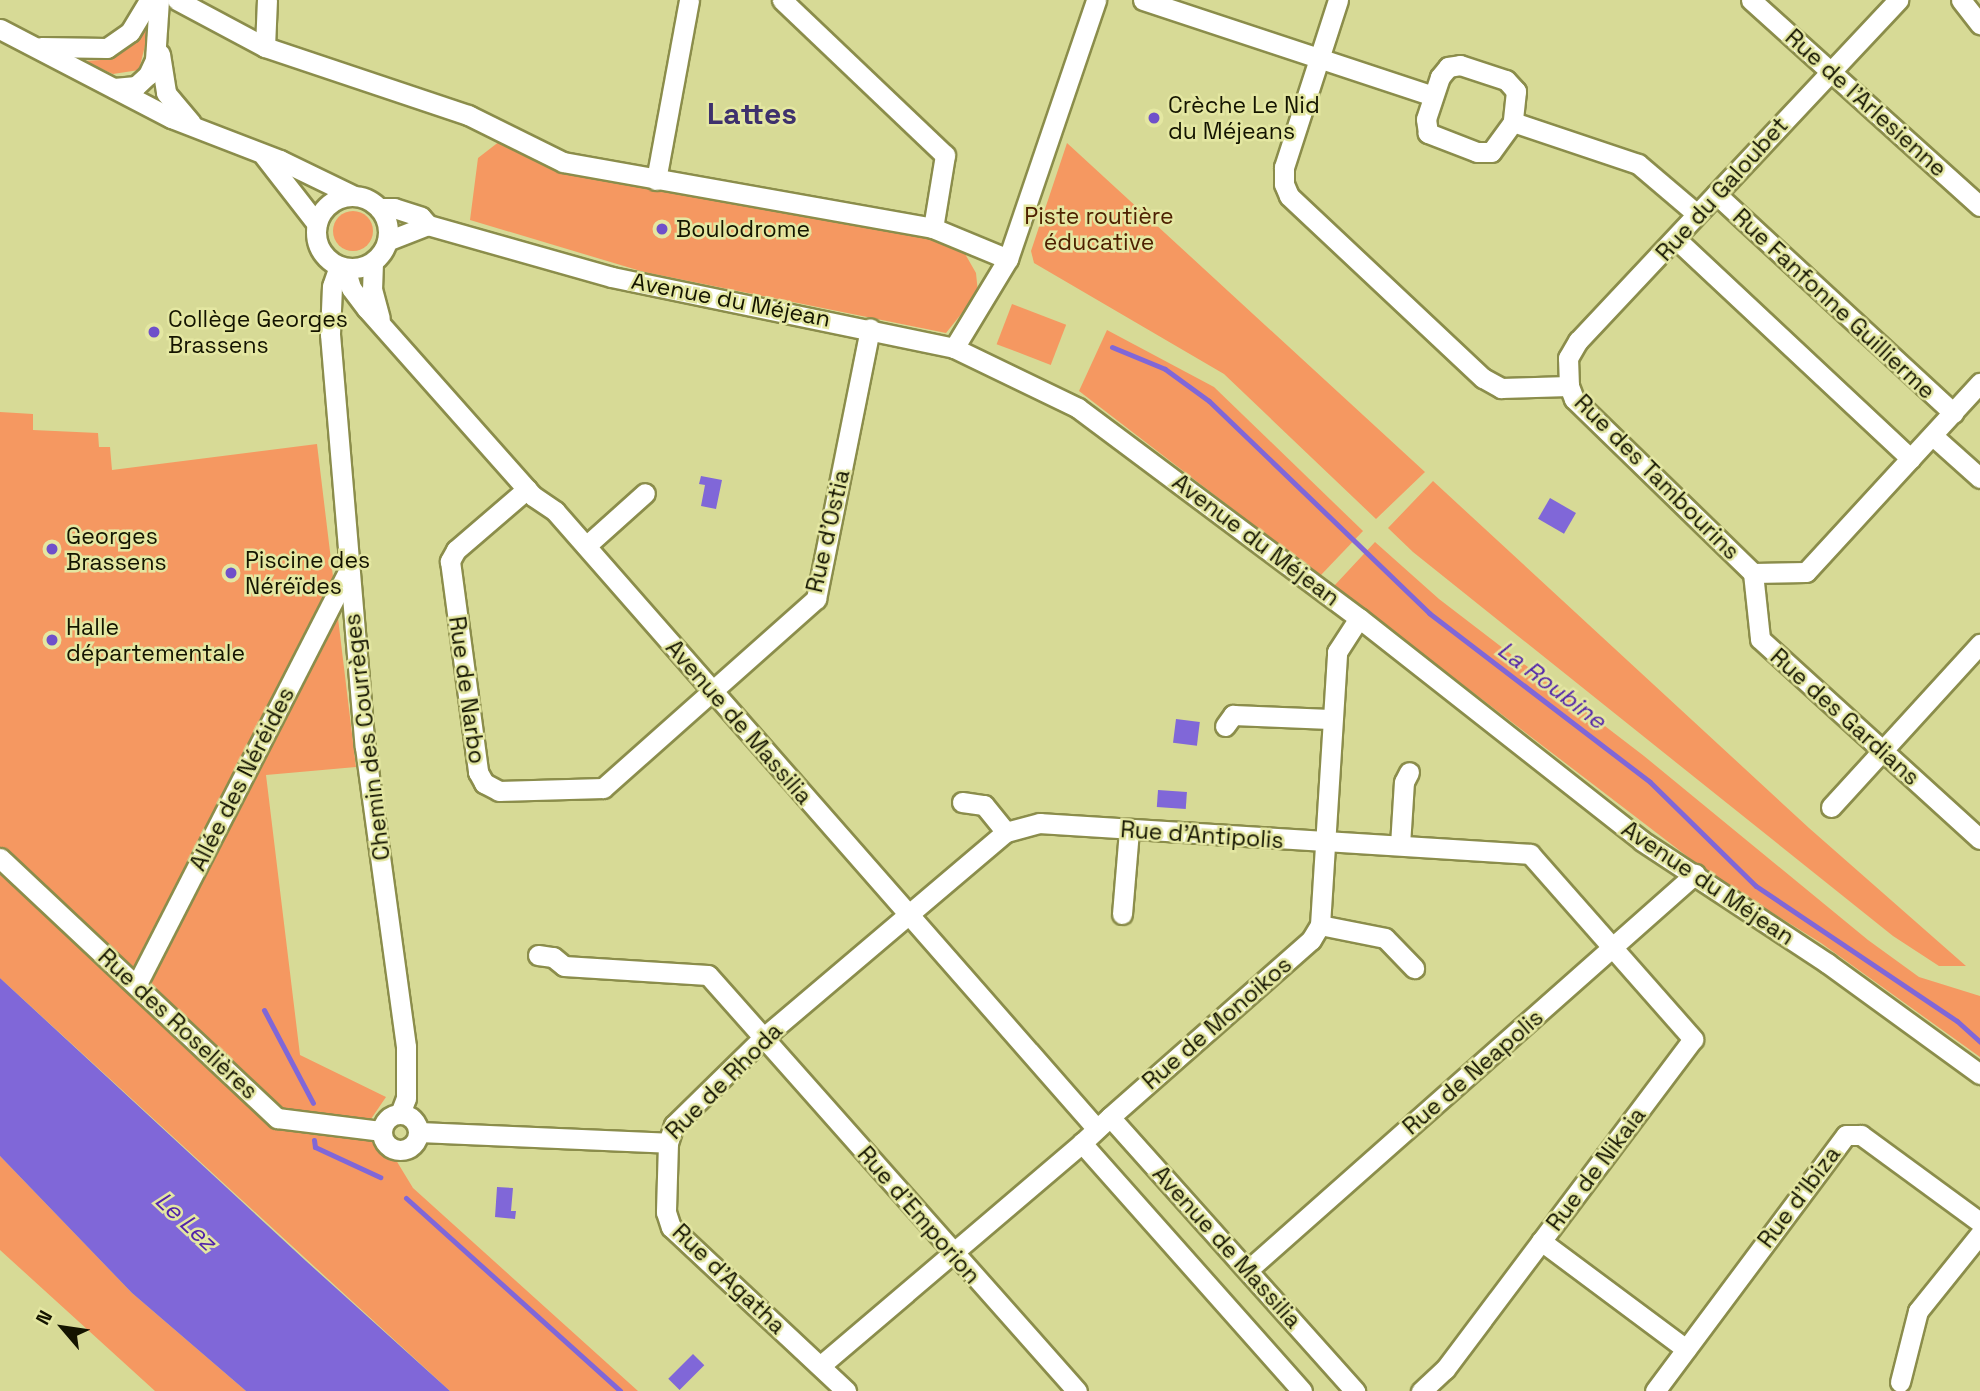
<!DOCTYPE html>
<html>
<head>
<meta charset="utf-8">
<style>
	body { margin:0 }
	#map { position:relative; width:1980px; height:1391px; overflow:hidden; background:#d7da96; font-family:"Space Grotesk",sans-serif }
	div>[style] { position:absolute }
	[style*='--x'] { left:calc(var(--x)*1px); top:calc(var(--y)*1px); width:calc(var(--w)*1px); rotate:calc(var(--a)*1deg) }
	.green>* { inset:0; background:#f59861; transform-origin:0 0 }
	.round { border-radius:50% }
	.water>* { inset:0; background:#8067d8; transform-origin:0 0 }
	.stream>* { height:5px; margin:-2.5px; padding:0 2.5px; transform-origin:2.5px; border-radius:2.5px; background:#8067d8 }
	.roads { filter:drop-shadow(2px 0 #8b8d4b) drop-shadow(-2px 0 #8b8d4b) drop-shadow(0 2px #8b8d4b) drop-shadow(0 -2px #8b8d4b) }
	.minor>* { height:19px; margin:-9.5px; padding:0 9.5px; transform-origin:9.5px; border-radius:9.5px; background:#fff }
	.minor>.ring { margin:-9.5px; padding:0; box-sizing:content-box; background:none; border:19px solid #fff; border-radius:50% }
	.dots>* { width:19px; height:19px; translate:-50% -50%; box-sizing:border-box; border:4px solid #e4e7a2; border-radius:50% }
	span { translate:-50% -50%; white-space:nowrap; text-align:center; line-height:1.15; -webkit-text-stroke:5px #e4e7a2; paint-order:stroke }
	.street-label { font-size:23px; color:#141400 }
	.poi-label { font-size:23px; color:#141400 }
	.left { translate:0 -50%; text-align:left }
	.park-label { font-size:23px; color:#4d2001 }
	.water-label { font-size:24px; color:#5123aa; font-style:italic }
	.district-label { font-size:30px; color:#3e316d; font-weight:700 }
	.north { position:absolute; left:28px; top:1293px; width:70px; height:70px; -webkit-text-stroke:5px #e4e7a2; paint-order:stroke; rotate:299deg; font-size:19px; font-weight:700; line-height:28px; text-align:center; color:#141400 }
	.north::after { content:''; display:block; margin:auto; width:24px; height:32px; background:#141400; clip-path:polygon(50% 0,100% 100%,50% 72%,0 100%) }
</style>
</head>
<body>
<div id="map">
	<div class="green">
		<i style="clip-path:polygon(148px 20px,151px 21px,139px 70px,113px 74px,84px 61px,101px 60px,127px 48px)"></i>
		<i style="clip-path:polygon(500px 141px,566px 171px,920px 234px,964px 252px,976px 273px,978px 293px,946px 333px,644px 272px,470px 220px,478px 158px)"></i>
		<i style="clip-path:polygon(1067px 143px,1425px 472px,1376px 519px,1224px 374px,1034px 263px,1031px 251px)"></i>
		<i class="round" style="left:333px;top:211px;width:40px;height:40px"></i>
		<i style="left:1012px;top:304px;width:58px;height:43px;rotate:21deg"></i>
		<i style="clip-path:polygon(1107px 330px,1214px 387px,1363px 531px,1320px 576px,1079px 391px)"></i>
		<i style="clip-path:polygon(0 412px,33px 414px,33px 430px,98px 433px,99px 447px,110px 447px,112px 470px,317px 444px,356px 767px,266px 775px,300px 1055px,386px 1097px,371px 1119px,413px 1188px,638px 1391px,450px 1391px,0 978px)"></i>
		<i style="clip-path:polygon(1433px 481px,1809px 828px,1966px 966px,1939px 966px,1893px 936px,1413px 552px,1388px 528px)"></i>
		<i style="clip-path:polygon(1375px 542px,1439px 599px,1644px 756px,1868px 940px,1919px 977px,1980px 996px,1980px 1057px,1821px 943px,1709px 873px,1334px 586px)"></i>
		<i style="clip-path:polygon(0 1156px,132px 1293px,246px 1391px,155px 1391px,0 1250px)"></i>
	</div>
	<div class="water">
		<i style="clip-path:polygon(701px 476px,722px 480px,716px 509px,701px 506px,705px 485px,699px 484px)"></i>
		<i style="left:1550px;top:498px;width:30px;height:24px;rotate:30deg"></i>
		<i style="left:1176px;top:719px;width:24px;height:24px;rotate:7deg"></i>
		<i style="left:1158px;top:790px;width:29px;height:17px;rotate:4deg"></i>
		<i style="clip-path:polygon(0 978px,306px 1261px,450px 1391px,246px 1391px,132px 1293px,0 1156px)"></i>
		<i style="clip-path:polygon(497px 1187px,513px 1188px,511px 1211px,516px 1211px,515px 1219px,495px 1217px)"></i>
		<i style="left:693px;top:1354px;width:16px;height:35px;rotate:45deg"></i>
	</div>
	<div class="stream">
		<i style="--x:1112;--y:347;--w:57;--a:22.5"></i>
		<i style="--x:1165;--y:369;--w:54;--a:36"></i>
		<i style="--x:1209;--y:401;--w:306;--a:43.9"></i>
		<i style="--x:1429;--y:613;--w:278;--a:37.4"></i>
		<i style="--x:1650;--y:782;--w:148;--a:44.5"></i>
		<i style="--x:1756;--y:886;--w:242;--a:33.9"></i>
		<i style="--x:1957;--y:1021;--w:31;--a:42"></i>
		<i style="--x:264;--y:1010;--w:105;--a:62.2"></i>
		<i style="--x:314;--y:1140;--w:7;--a:82"></i>
		<i style="--x:315;--y:1147;--w:72;--a:24.8"></i>
		<i style="--x:406;--y:1198;--w:288;--a:42"></i>
	</div>
	<div class="roads">
		<div class="minor">
			<i style="--x:177;--y:0;--w:100;--a:28.1"></i>
			<i style="--x:265;--y:47;--w:214;--a:18.5"></i>
			<i style="--x:468;--y:115;--w:106;--a:26.3"></i>
			<i style="--x:563;--y:162;--w:376;--a:10.1"></i>
			<i style="--x:933;--y:228;--w:81;--a:22.5"></i>
			<i style="--x:782;--y:0;--w:225;--a:43.6"></i>
			<i style="--x:945;--y:155;--w:74;--a:99.3"></i>
			<i style="--x:1143;--y:0;--w:305;--a:18.3"></i>
			<i style="--x:1338;--y:0;--w:176;--a:107.9"></i>
			<i style="--x:1284;--y:167;--w:17;--a:90"></i>
			<i style="--x:1284;--y:184;--w:13;--a:67"></i>
			<i style="--x:1289;--y:196;--w:266;--a:43.2"></i>
			<i style="--x:1483;--y:378;--w:21;--a:29"></i>
			<i style="--x:1501;--y:388;--w:68;--a:-1.7"></i>
			<i style="--x:1569;--y:386;--w:14;--a:69"></i>
			<i style="--x:1574;--y:399;--w:250;--a:44.2"></i>
			<i style="--x:1753;--y:573;--w:53;--a:-1.1"></i>
			<i style="--x:1806;--y:572;--w:257;--a:-47.4"></i>
			<i style="--x:1751;--y:0;--w:308;--a:42"></i>
			<i style="--x:1961;--y:0;--w:31;--a:52"></i>
			<i style="--x:0;--y:29;--w:193;--a:27.5"></i>
			<i style="--x:171;--y:118;--w:117;--a:21.1"></i>
			<i style="--x:280;--y:160;--w:82;--a:25.9"></i>
			<i style="--x:41;--y:47;--w:66;--a:0.9"></i>
			<i style="--x:107;--y:48;--w:28;--a:-35"></i>
			<i style="--x:130;--y:32;--w:37;--a:-59"></i>
			<i style="--x:265;--y:47;--w:47;--a:-87.6"></i>
			<i style="--x:160;--y:54;--w:39;--a:81"></i>
			<i style="--x:166;--y:93;--w:39;--a:50"></i>
			<i style="--x:1460;--y:65;--w:48;--a:18.1"></i>
			<i style="--x:1506;--y:80;--w:15;--a:48"></i>
			<i style="--x:1516;--y:91;--w:31;--a:96"></i>
			<i style="--x:1513;--y:122;--w:37;--a:126"></i>
			<i style="--x:1491;--y:152;--w:14;--a:180"></i>
			<i style="--x:1477;--y:152;--w:53;--a:-158.8"></i>
			<i style="--x:1428;--y:133;--w:14;--a:-98"></i>
			<i style="--x:1426;--y:119;--w:44;--a:-71.6"></i>
			<i style="--x:1440;--y:77;--w:13;--a:-51"></i>
			<i style="--x:1448;--y:67;--w:12;--a:-9"></i>
			<i style="--x:114;--y:88;--w:22;--a:-5"></i>
			<i style="--x:136;--y:86;--w:16;--a:-43"></i>
			<i style="--x:148;--y:75;--w:17;--a:-65"></i>
			<i style="--x:155;--y:60;--w:60;--a:-86.2"></i>
			<i style="--x:1513;--y:122;--w:132;--a:18.6"></i>
			<i style="--x:1638;--y:164;--w:77;--a:40.3"></i>
			<i style="--x:264;--y:156;--w:86;--a:52.1"></i>
			<i style="--x:656;--y:180;--w:183;--a:-79.6"></i>
			<i style="--x:1716;--y:194;--w:323;--a:42.7"></i>
			<i class="ring" style="left:316px;top:196px;width:53px;height:53px"></i>
			<i style="--x:379;--y:208;--w:15;--a:0"></i>
			<i style="--x:394;--y:208;--w:28;--a:18"></i>
			<i style="--x:421;--y:217;--w:11;--a:49"></i>
			<i style="--x:428;--y:225;--w:191;--a:15.8"></i>
			<i style="--x:612;--y:277;--w:349;--a:11.7"></i>
			<i style="--x:954;--y:348;--w:138;--a:25.8"></i>
			<i style="--x:1078;--y:408;--w:351;--a:36.8"></i>
			<i style="--x:1359;--y:618;--w:360;--a:38.2"></i>
			<i style="--x:1642;--y:841;--w:222;--a:33.4"></i>
			<i style="--x:1827;--y:963;--w:189;--a:36"></i>
			<i style="--x:1677;--y:240;--w:320;--a:43.1"></i>
			<i style="--x:387;--y:241;--w:44;--a:-21.3"></i>
			<i style="--x:373;--y:262;--w:27;--a:92"></i>
			<i style="--x:372;--y:289;--w:30;--a:75"></i>
			<i style="--x:339;--y:266;--w:21;--a:109"></i>
			<i style="--x:332;--y:286;--w:48;--a:92.4"></i>
			<i style="--x:330;--y:334;--w:414;--a:85.2"></i>
			<i style="--x:365;--y:747;--w:303;--a:82.2"></i>
			<i style="--x:406;--y:1047;--w:51;--a:90"></i>
			<i style="--x:406;--y:1098;--w:17;--a:111"></i>
			<i style="--x:345;--y:268;--w:21;--a:73"></i>
			<i style="--x:351;--y:288;--w:26;--a:53"></i>
			<i style="--x:367;--y:309;--w:250;--a:48.4"></i>
			<i style="--x:533;--y:496;--w:27;--a:34"></i>
			<i style="--x:555;--y:511;--w:821;--a:48.75"></i>
			<i style="--x:954;--y:348;--w:104;--a:-58.8"></i>
			<i style="--x:1008;--y:259;--w:274;--a:-71.2"></i>
			<i style="--x:1569;--y:386;--w:28;--a:-92"></i>
			<i style="--x:1568;--y:358;--w:20;--a:-60"></i>
			<i style="--x:1578;--y:341;--w:468;--a:-46.8"></i>
			<i style="--x:1933;--y:436;--w:63;--a:41.8"></i>
			<i style="--x:527;--y:489;--w:94;--a:139.3"></i>
			<i style="--x:456;--y:550;--w:13;--a:119"></i>
			<i style="--x:450;--y:561;--w:213;--a:82.4"></i>
			<i style="--x:478;--y:772;--w:13;--a:61"></i>
			<i style="--x:484;--y:783;--w:17;--a:28"></i>
			<i style="--x:499;--y:791;--w:104;--a:-1.7"></i>
			<i style="--x:603;--y:788;--w:285;--a:-41.6"></i>
			<i style="--x:816;--y:599;--w:276;--a:-78.7"></i>
			<i style="--x:586;--y:546;--w:79;--a:-41.9"></i>
			<i style="--x:1753;--y:573;--w:66;--a:83.9"></i>
			<i style="--x:1760;--y:639;--w:297;--a:42.3"></i>
			<i style="--x:1225;--y:726;--w:14;--a:-54"></i>
			<i style="--x:1233;--y:715;--w:97;--a:2.4"></i>
			<i style="--x:962;--y:802;--w:22;--a:8"></i>
			<i style="--x:984;--y:805;--w:35;--a:51"></i>
			<i style="--x:1831;--y:807;--w:221;--a:-47.6"></i>
			<i style="--x:1400;--y:845;--w:63;--a:-86.4"></i>
			<i style="--x:1404;--y:782;--w:11;--a:-63"></i>
			<i style="--x:0;--y:858;--w:380;--a:43.2"></i>
			<i style="--x:277;--y:1118;--w:106;--a:7.1"></i>
			<i style="--x:1122;--y:914;--w:84;--a:-85.2"></i>
			<i style="--x:1320;--y:925;--w:66;--a:11.3"></i>
			<i style="--x:1385;--y:938;--w:42;--a:46"></i>
			<i style="--x:538;--y:955;--w:15;--a:8"></i>
			<i style="--x:553;--y:957;--w:14;--a:39"></i>
			<i style="--x:564;--y:966;--w:144;--a:3.6"></i>
			<i style="--x:708;--y:975;--w:556;--a:48.43"></i>
			<i style="--x:137;--y:984;--w:461;--a:-62.9"></i>
			<i class="ring" style="left:382px;top:1114px;width:17px;height:17px"></i>
			<i style="--x:1110;--y:1117;--w:268;--a:-41.4"></i>
			<i style="--x:1311;--y:940;--w:17;--a:-59"></i>
			<i style="--x:1320;--y:925;--w:274;--a:-86.4"></i>
			<i style="--x:1337;--y:652;--w:40;--a:-57.1"></i>
			<i style="--x:419;--y:1132;--w:249;--a:2.5"></i>
			<i style="--x:668;--y:1143;--w:19;--a:-72"></i>
			<i style="--x:674;--y:1125;--w:126;--a:-44.4"></i>
			<i style="--x:764;--y:1037;--w:317;--a:-40.3"></i>
			<i style="--x:1006;--y:832;--w:35;--a:-15"></i>
			<i style="--x:1040;--y:823;--w:491;--a:3.6"></i>
			<i style="--x:1530;--y:854;--w:247;--a:48.6"></i>
			<i style="--x:1693;--y:1039;--w:413;--a:126.9"></i>
			<i style="--x:1445;--y:1369;--w:33;--a:137"></i>
			<i style="--x:668;--y:1143;--w:69;--a:91.7"></i>
			<i style="--x:666;--y:1212;--w:16;--a:72"></i>
			<i style="--x:671;--y:1227;--w:240;--a:43.1"></i>
			<i style="--x:1541;--y:1241;--w:181;--a:36.7"></i>
			<i style="--x:1249;--y:1269;--w:596;--a:-41.53"></i>
			<i style="--x:820;--y:1366;--w:344;--a:-40.4"></i>
			<i style="--x:1900;--y:1382;--w:73;--a:-75.8"></i>
			<i style="--x:1918;--y:1311;--w:99;--a:-51.2"></i>
			<i style="--x:1302;--y:1391;--w:332;--a:-131.6"></i>
			<i style="--x:1082;--y:1143;--w:38;--a:-43"></i>
			<i style="--x:1110;--y:1117;--w:368;--a:48.2"></i>
			<i style="--x:1655;--y:1391;--w:319;--a:-53.3"></i>
			<i style="--x:1846;--y:1135;--w:15;--a:0"></i>
			<i style="--x:1861;--y:1135;--w:147;--a:36.2"></i>
		</div>
	</div>
	<div class="dots">
		<i style="left:1154px;top:118px;background:#6f50ca"></i>
		<i style="left:662px;top:229px;background:#6f50ca"></i>
		<i style="left:154px;top:332px;background:#6f50ca"></i>
		<i style="left:52px;top:549px;background:#6f50ca"></i>
		<i style="left:231px;top:573px;background:#6f50ca"></i>
		<i style="left:52px;top:640px;background:#6f50ca"></i>
	</div>
	<div class="street-label">
		<span style="left:1866px;top:103px;rotate:42deg">Rue de l'Arlesienne</span>
		<span style="left:1722px;top:189px;rotate:-48deg">Rue du Galoubet</span>
		<span style="left:731px;top:300px;rotate:11deg">Avenue du Méjean</span>
		<span style="left:1834px;top:304px;rotate:43deg">Rue Fanfonne Guillierme</span>
		<span style="left:1657px;top:477px;rotate:45deg">Rue des Tambourins</span>
		<span style="left:828px;top:531px;rotate:-77deg">Rue d'Ostia</span>
		<span style="left:1256px;top:540px;rotate:37deg">Avenue du Méjean</span>
		<span style="left:467px;top:690px;rotate:82deg">Rue de Narbo</span>
		<span style="left:1845px;top:717px;rotate:42deg">Rue des Gardians</span>
		<span style="left:739px;top:722px;rotate:49deg">Avenue de Massilia</span>
		<span style="left:367px;top:737px;rotate:-97deg">Chemin des Courrèges</span>
		<span style="left:242px;top:779px;rotate:-63deg">Allée des Néréides</span>
		<span style="left:1202px;top:835px;rotate:4deg">Rue d'Antipolis</span>
		<span style="left:1708px;top:883px;rotate:34deg">Avenue du Méjean</span>
		<span style="left:1217px;top:1023px;rotate:-41deg">Rue de Monoikos</span>
		<span style="left:178px;top:1024px;rotate:43deg">Rue des Roselières</span>
		<span style="left:1473px;top:1072px;rotate:-41deg">Rue de Neapolis</span>
		<span style="left:724px;top:1081px;rotate:-45deg">Rue de Rhoda</span>
		<span style="left:1596px;top:1169px;rotate:-53deg">Rue de Nikaia</span>
		<span style="left:1799px;top:1197px;rotate:-53deg">Rue d'Ibiza</span>
		<span style="left:919px;top:1215px;rotate:49deg">Rue d'Emporion</span>
		<span style="left:1227px;top:1247px;rotate:48deg">Avenue de Massilia</span>
		<span style="left:729px;top:1279px;rotate:44deg">Rue d'Agatha</span>
	</div>
	<div class="poi-label">
		<span class="left" style="left:1168px;top:118px">Crèche Le Nid<br>du Méjeans</span>
		<span class="left" style="left:676px;top:229px">Boulodrome</span>
		<span class="left" style="left:168px;top:332px">Collège Georges<br>Brassens</span>
		<span class="left" style="left:66px;top:549px">Georges<br>Brassens</span>
		<span class="left" style="left:245px;top:573px">Piscine des<br>Néréïdes</span>
		<span class="left" style="left:66px;top:640px">Halle<br>départementale</span>
	</div>
	<div class="park-label">
		<span style="left:1099px;top:229px">Piste routière<br>éducative</span>
	</div>
	<div class="water-label">
		<span style="left:1552px;top:685px;rotate:37deg">La Roubine</span>
		<span style="left:186px;top:1221px;rotate:43deg">Le Lez</span>
	</div>
	<div class="district-label">
		<span style="left:752px;top:114px">Lattes</span>
	</div>
	<div class="north">N</div>
</div>
</body>
</html>
